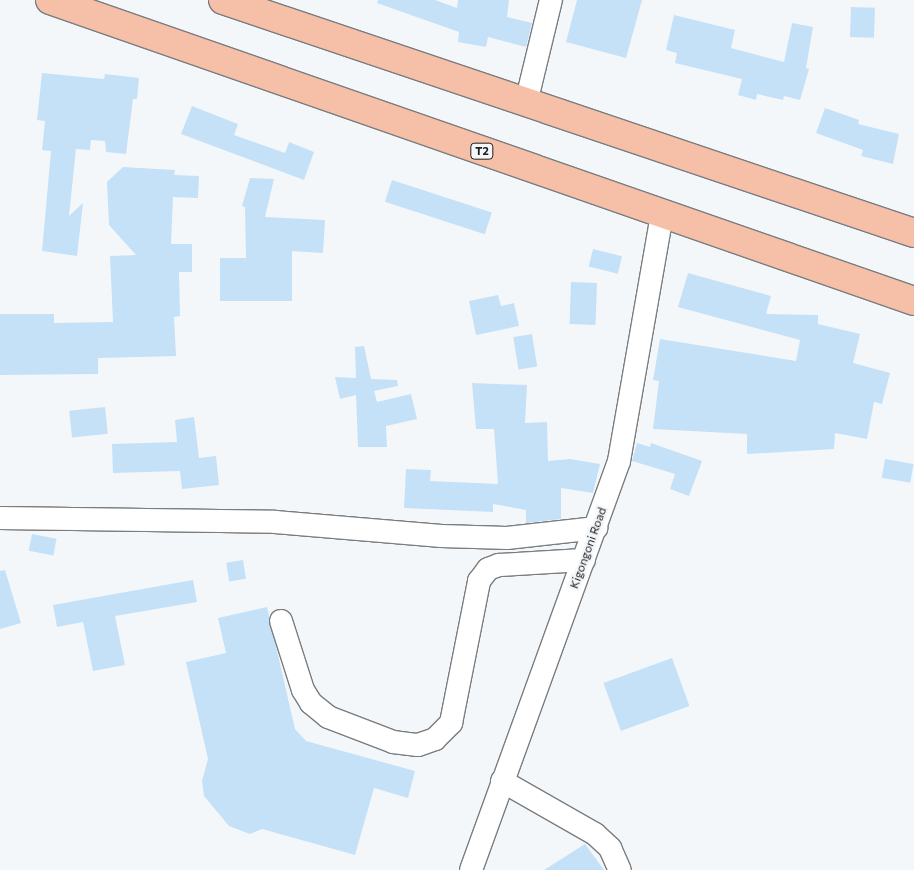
<!DOCTYPE html>
<html>
<head>
<meta charset="utf-8">
<style>
	body { margin:0 }
	#map { position:relative; width:914px; height:870px; overflow:hidden; background:#f4f7fa; font-family:Commissioner,sans-serif }
	div>[style] { position:absolute }
	[style*='--x'] { left:calc(var(--x)*1px); top:calc(var(--y)*1px); width:calc(var(--w)*1px); rotate:calc(var(--a)*1deg) }
	.building>* { inset:0; background:#c5e1f8; transform-origin:0 0 }
	.roads { filter:drop-shadow(1px 0 #7a7d7f) drop-shadow(-1px 0 #7a7d7f) drop-shadow(0 1px #7a7d7f) drop-shadow(0 -1px #7a7d7f) }
	.street>* { height:22px; margin:-11px; padding:0 11px; transform-origin:11px; border-radius:11px; background:#fff }
	.highway>* { height:28px; margin:-14px; padding:0 14px; transform-origin:14px; border-radius:14px; background:#f6bfa7 }
	span { translate:-50% -50%; white-space:nowrap; text-align:center; line-height:1.15; -webkit-text-stroke:5px #f4f7fa; paint-order:stroke }
	.shield-label span { padding:1px 4px; background:#f4f7fa; border:1px solid; border-radius:4px; -webkit-text-stroke-width:0 }
	.shield-label { font-size:11px; color:#1c1d1e; font-weight:700 }
	.street-label { font-size:12px; color:#1c1d1e }
</style>
</head>
<body>
<div id="map">
	<div class="building">
		<i style="clip-path:polygon(378px 0,435px 0,457px 8px,458px 0,509px 0,507px 17px,532px 23px,526px 47px,488px 37px,486px 47px,458px 42px,459px 32px,377px 3px)"></i>
		<i style="clip-path:polygon(577px 0,642px 0,626px 58px,566px 42px)"></i>
		<i style="left:851px;top:7px;width:24px;height:30px;rotate:2deg"></i>
		<i style="clip-path:polygon(674px 15px,735px 30px,731px 48px,784px 62px,792px 23px,813px 27px,806px 68px,809px 69px,800px 100px,784px 96px,783px 100px,757px 94px,756px 100px,738px 95px,742px 79px,675px 63px,677px 53px,666px 50px)"></i>
		<i style="clip-path:polygon(42px 73px,104px 79px,105px 74px,139px 78px,137px 99px,133px 99px,126px 154px,106px 152px,105px 141px,91px 140px,90px 150px,76px 149px,69px 216px,83px 203px,77px 256px,42px 251px,51px 151px,42px 150px,45px 121px,37px 120px)"></i>
		<i style="clip-path:polygon(192px 106px,238px 124px,234px 135px,285px 153px,289px 142px,314px 152px,304px 180px,181px 134px)"></i>
		<i style="clip-path:polygon(825px 108px,859px 120px,858px 124px,899px 134px,893px 164px,861px 156px,863px 150px,816px 133px)"></i>
		<i style="clip-path:polygon(123px 167px,175px 170px,174px 175px,199px 176px,198px 198px,173px 197px,171px 244px,192px 244px,192px 272px,179px 272px,180px 316px,174px 317px,176px 356px,98px 358px,98px 374px,0 375px,0 314px,54px 314px,54px 323px,113px 322px,110px 256px,136px 255px,109px 225px,107px 182px)"></i>
		<i style="clip-path:polygon(250px 178px,274px 179px,265px 217px,325px 220px,323px 253px,292px 251px,292px 301px,220px 301px,220px 258px,246px 258px,245px 207px,242px 206px)"></i>
		<i style="left:392px;top:180px;width:105px;height:23px;rotate:18deg"></i>
		<i style="left:593px;top:249px;width:30px;height:18px;rotate:14deg"></i>
		<i style="clip-path:polygon(688px 273px,771px 296px,766px 314px,818px 315px,818px 324px,860px 334px,853px 363px,890px 373px,882px 404px,874px 402px,867px 439px,835px 433px,834px 449px,747px 454px,747px 434px,653px 429px,659px 381px,653px 380px,660px 339px,796px 361px,800px 340px,678px 307px)"></i>
		<i style="left:571px;top:282px;width:26px;height:42px;rotate:2deg"></i>
		<i style="clip-path:polygon(498px 295px,501px 306px,514px 303px,519px 326px,476px 335px,469px 301px)"></i>
		<i style="left:532px;top:334px;width:33px;height:19px;rotate:81deg"></i>
		<i style="clip-path:polygon(364px 346px,371px 379px,397px 380px,398px 386px,374px 391px,377px 402px,411px 394px,417px 419px,386px 426px,387px 447px,358px 447px,356px 395px,340px 399px,335px 377px,356px 378px,355px 347px)"></i>
		<i style="clip-path:polygon(472px 383px,527px 385px,525px 423px,547px 422px,548px 461px,570px 459px,600px 464px,593px 493px,561px 488px,561px 519px,526px 523px,526px 510px,493px 504px,493px 512px,404px 508px,406px 469px,431px 470px,430px 481px,498px 484px,494px 429px,476px 429px)"></i>
		<i style="left:105px;top:407px;width:27px;height:36px;rotate:84deg"></i>
		<i style="clip-path:polygon(194px 417px,199px 458px,216px 456px,219px 485px,182px 489px,180px 471px,113px 473px,112px 444px,177px 442px,175px 420px)"></i>
		<i style="clip-path:polygon(637px 443px,650px 447px,651px 443px,702px 461px,689px 496px,670px 489px,675px 474px,632px 461px)"></i>
		<i style="left:885px;top:459px;width:29px;height:19px;rotate:10deg"></i>
		<i style="left:32px;top:534px;width:25px;height:17px;rotate:11deg"></i>
		<i style="left:243px;top:560px;width:19px;height:17px;rotate:81deg"></i>
		<i style="clip-path:polygon(5px 570px,21px 623px,0 629px,0 571px)"></i>
		<i style="clip-path:polygon(193px 580px,197px 602px,115px 616px,125px 665px,93px 671px,83px 622px,57px 627px,53px 605px)"></i>
		<i style="clip-path:polygon(267px 607px,295px 729px,306px 741px,415px 771px,408px 798px,374px 788px,355px 855px,262px 829px,250px 834px,229px 826px,204px 796px,202px 781px,208px 759px,186px 662px,226px 653px,218px 618px)"></i>
		<i style="left:672px;top:658px;width:51px;height:73px;rotate:70deg"></i>
		<i style="clip-path:polygon(585px 844px,604px 870px,544px 870px)"></i>
	</div>
	<div class="roads">
		<div class="street">
			<i style="--x:526;--y:103;--w:106;--a:-76.4"></i>
			<i style="--x:0;--y:518;--w:275;--a:0.8"></i>
			<i style="--x:275;--y:522;--w:167;--a:4.8"></i>
			<i style="--x:441;--y:536;--w:66;--a:1.7"></i>
			<i style="--x:507;--y:538;--w:90;--a:-6.4"></i>
			<i style="--x:281;--y:621;--w:72;--a:72.3"></i>
			<i style="--x:303;--y:690;--w:15;--a:58"></i>
			<i style="--x:311;--y:703;--w:22;--a:39"></i>
			<i style="--x:328;--y:717;--w:70;--a:21"></i>
			<i style="--x:393;--y:742;--w:25;--a:7"></i>
			<i style="--x:418;--y:745;--w:18;--a:-19"></i>
			<i style="--x:435;--y:739;--w:23;--a:-45"></i>
			<i style="--x:451;--y:723;--w:145;--a:-78.8"></i>
			<i style="--x:479;--y:581;--w:15;--a:-53"></i>
			<i style="--x:488;--y:569;--w:12;--a:-20"></i>
			<i style="--x:499;--y:565;--w:85;--a:-3.4"></i>
			<i style="--x:502;--y:781;--w:107;--a:29.7"></i>
			<i style="--x:595;--y:834;--w:21;--a:43"></i>
			<i style="--x:610;--y:848;--w:24;--a:66"></i>
			<i style="--x:471;--y:870;--w:435;--a:-70.1"></i>
			<i style="--x:619;--y:461;--w:251;--a:-80.1"></i>
		</div>
		<div class="highway">
			<i style="--x:50;--y:0;--w:915;--a:19.21"></i>
			<i style="--x:223;--y:0;--w:729;--a:18.63"></i>
		</div>
	</div>
	<div class="shield-label">
		<span style="left:482px;top:151px">T2</span>
	</div>
	<div class="street-label">
		<span style="left:588px;top:548px;rotate:-70deg">Kigongoni Road</span>
	</div>
</div>
</body>
</html>
